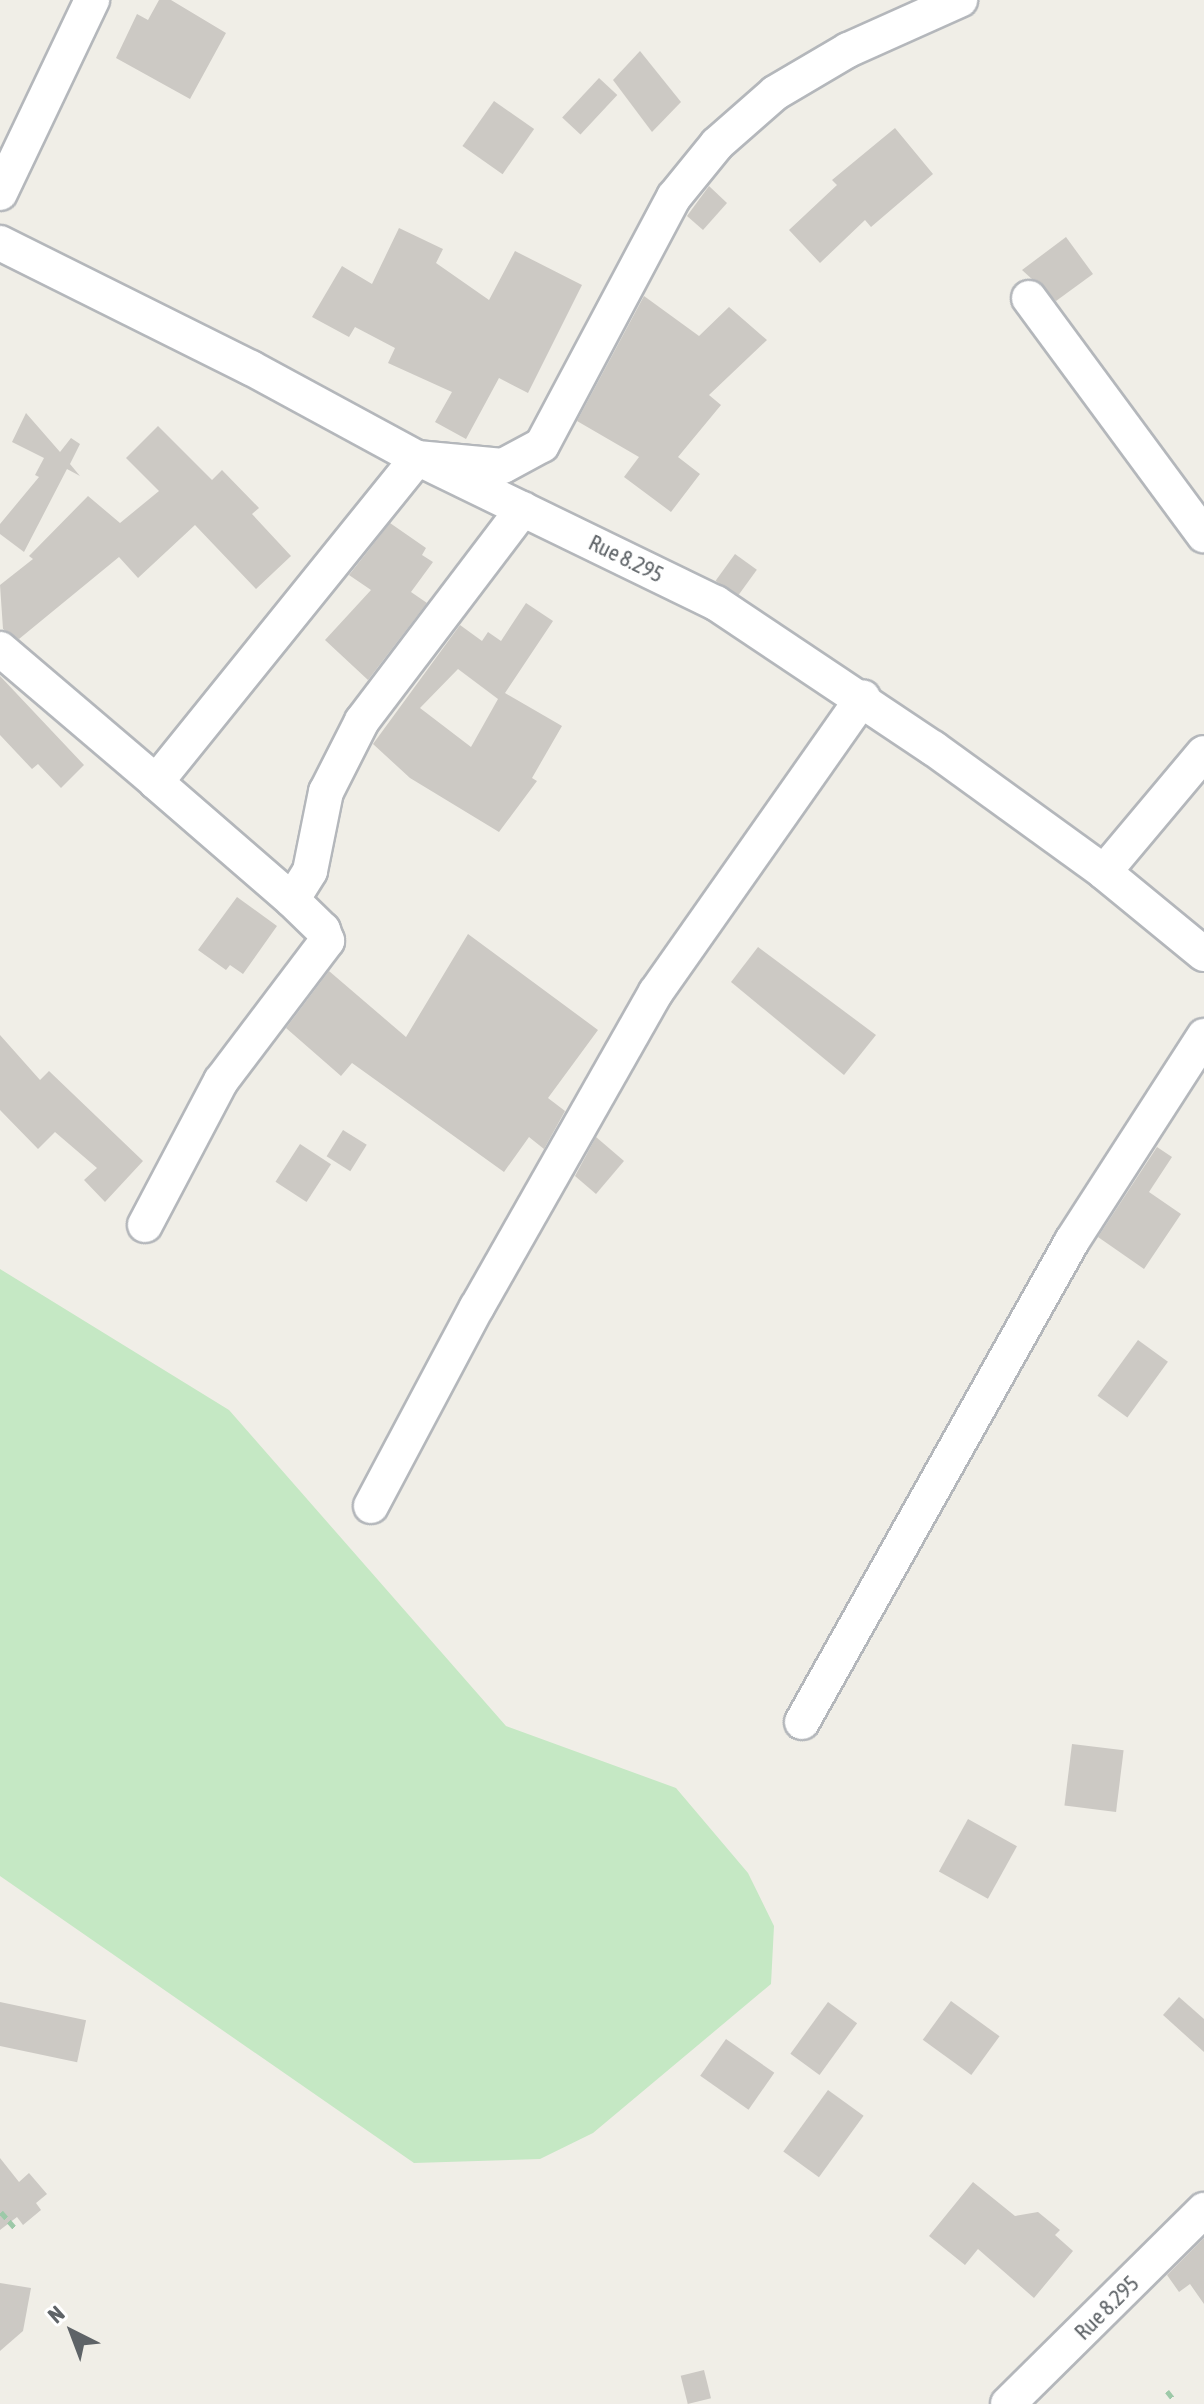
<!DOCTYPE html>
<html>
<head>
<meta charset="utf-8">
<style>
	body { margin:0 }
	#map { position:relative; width:1204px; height:2404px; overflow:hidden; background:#f0eee7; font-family:"Asap Condensed",sans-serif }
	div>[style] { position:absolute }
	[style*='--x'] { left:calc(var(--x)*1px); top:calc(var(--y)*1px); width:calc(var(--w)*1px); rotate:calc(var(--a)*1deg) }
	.green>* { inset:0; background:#c5e8c4 }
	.building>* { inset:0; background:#ccc9c4; transform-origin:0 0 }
	.path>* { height:5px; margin-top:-2.5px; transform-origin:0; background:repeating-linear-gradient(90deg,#9dc9a8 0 8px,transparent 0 12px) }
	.roads { filter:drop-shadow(2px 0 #b4b7bb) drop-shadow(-2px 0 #b4b7bb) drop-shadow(0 2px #b4b7bb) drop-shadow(0 -2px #b4b7bb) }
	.minor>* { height:34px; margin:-17px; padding:0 17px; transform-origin:17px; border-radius:17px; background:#fff }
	span { translate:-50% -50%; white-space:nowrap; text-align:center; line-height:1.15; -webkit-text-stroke:7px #fff; paint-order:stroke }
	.street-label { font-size:22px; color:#5e6367 }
	.north { position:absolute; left:32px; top:2292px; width:80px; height:80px; -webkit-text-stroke:6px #fff; paint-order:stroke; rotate:318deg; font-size:22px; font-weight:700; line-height:32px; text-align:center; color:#5e6367 }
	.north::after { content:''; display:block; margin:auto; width:28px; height:36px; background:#5e6367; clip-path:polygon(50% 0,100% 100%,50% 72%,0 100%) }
</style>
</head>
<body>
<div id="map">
	<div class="green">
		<i style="clip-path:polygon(0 1269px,229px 1410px,506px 1726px,676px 1788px,748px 1873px,774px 1926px,771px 1984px,593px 2133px,540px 2159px,414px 2163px,0 1876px)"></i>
	</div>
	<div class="building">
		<i style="clip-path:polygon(159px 0,171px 0,226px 33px,190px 99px,116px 58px,137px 14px,148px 20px)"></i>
		<i style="clip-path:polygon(640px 51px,681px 102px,652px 132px,613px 80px)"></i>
		<i style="left:599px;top:78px;width:25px;height:54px;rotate:43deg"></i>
		<i style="left:494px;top:101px;width:49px;height:55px;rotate:35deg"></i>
		<i style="clip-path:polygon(895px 128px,933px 174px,871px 227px,865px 220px,820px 263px,789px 230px,837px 185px,832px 180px)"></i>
		<i style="clip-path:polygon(709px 186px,727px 203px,703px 230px,687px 216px)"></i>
		<i style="clip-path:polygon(399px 228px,443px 249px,436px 263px,489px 300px,515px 251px,582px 285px,528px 393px,499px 378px,466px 439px,435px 422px,452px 392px,388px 363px,395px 348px,355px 327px,349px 337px,312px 317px,342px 266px,372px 284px)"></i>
		<i style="clip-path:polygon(1066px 237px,1093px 274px,1056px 301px,1022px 270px)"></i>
		<i style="clip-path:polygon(644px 296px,699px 336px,729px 307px,767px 340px,709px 395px,721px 405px,678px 457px,700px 474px,671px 512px,624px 477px,639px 457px,577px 421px)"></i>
		<i style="clip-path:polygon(26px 413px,60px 452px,71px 438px,80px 444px,70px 464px,80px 476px,67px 469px,24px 552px,0 534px,0 524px,39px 477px,35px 475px,44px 458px,12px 442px)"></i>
		<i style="clip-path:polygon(158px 426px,212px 480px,222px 470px,259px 508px,252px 514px,291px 556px,256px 589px,195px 525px,138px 578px,119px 557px,19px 639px,3px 629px,0 585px,33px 559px,29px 556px,88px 496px,120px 523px,159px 491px,126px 458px)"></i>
		<i style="clip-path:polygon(390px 523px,426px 548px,422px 555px,433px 562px,411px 592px,427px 603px,368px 680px,325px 640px,371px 590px,349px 575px)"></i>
		<i style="left:735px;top:554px;width:27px;height:33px;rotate:36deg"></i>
		<i style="clip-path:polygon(evenodd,526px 603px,553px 621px,505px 693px,562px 726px,532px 778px,537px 781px,499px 832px,410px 778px,373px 744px,460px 625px,482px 641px,488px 632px,501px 641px,526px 603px,458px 669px,498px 699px,471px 747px,420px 708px,458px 669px)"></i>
		<i style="clip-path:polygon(0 676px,84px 765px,61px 788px,38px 764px,32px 769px,0 735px)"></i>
		<i style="clip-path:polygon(237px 897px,277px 926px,243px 974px,230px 965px,226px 970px,198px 950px)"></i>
		<i style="clip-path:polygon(468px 934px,598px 1030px,548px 1098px,565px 1111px,544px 1149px,529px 1137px,504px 1172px,352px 1063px,341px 1076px,286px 1028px,329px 971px,406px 1037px)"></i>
		<i style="clip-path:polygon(758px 947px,876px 1035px,844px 1075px,731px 982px)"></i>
		<i style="clip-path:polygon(0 1035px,40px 1080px,49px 1071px,143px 1161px,105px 1202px,84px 1180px,97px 1168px,55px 1132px,38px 1149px,0 1110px)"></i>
		<i style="left:343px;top:1130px;width:28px;height:31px;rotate:32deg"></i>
		<i style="clip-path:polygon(596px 1137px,624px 1161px,596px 1194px,575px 1176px)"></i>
		<i style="left:300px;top:1144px;width:37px;height:45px;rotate:33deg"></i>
		<i style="clip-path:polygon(1157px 1147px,1172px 1157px,1149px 1192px,1181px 1214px,1144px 1269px,1098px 1237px)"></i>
		<i style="left:1138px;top:1340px;width:37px;height:69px;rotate:36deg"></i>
		<i style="left:1072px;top:1744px;width:52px;height:62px;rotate:7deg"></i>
		<i style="left:968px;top:1819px;width:56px;height:60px;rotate:29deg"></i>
		<i style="clip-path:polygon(1179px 1997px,1204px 2019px,1204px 2052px,1163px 2015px)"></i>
		<i style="left:951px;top:2001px;width:60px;height:48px;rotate:36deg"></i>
		<i style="left:0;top:2002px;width:88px;height:43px;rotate:12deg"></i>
		<i style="left:828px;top:2002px;width:36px;height:64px;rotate:36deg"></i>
		<i style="left:726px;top:2039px;width:59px;height:45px;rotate:35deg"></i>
		<i style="left:828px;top:2090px;width:44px;height:76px;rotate:36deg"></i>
		<i style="clip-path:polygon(0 2158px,19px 2182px,29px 2173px,47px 2194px,36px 2203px,41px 2210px,23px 2225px,17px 2217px,0 2230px)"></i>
		<i style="clip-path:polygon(973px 2182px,1015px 2216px,1038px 2212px,1060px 2230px,1055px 2235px,1073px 2251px,1034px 2298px,978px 2249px,965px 2265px,929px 2236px)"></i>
		<i style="clip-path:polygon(1204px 2238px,1204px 2304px,1190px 2284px,1179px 2292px,1167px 2275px)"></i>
		<i style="clip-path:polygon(0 2283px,31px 2288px,23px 2331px,0 2351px)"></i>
		<i style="left:704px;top:2370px;width:29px;height:24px;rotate:76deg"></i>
	</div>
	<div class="path">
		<i style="--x:1;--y:2212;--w:21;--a:49"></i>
		<i style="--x:1167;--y:2391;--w:11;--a:52"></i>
	</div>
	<div class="roads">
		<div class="minor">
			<i style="--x:0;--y:193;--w:214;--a:-64.5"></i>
			<i style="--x:0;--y:243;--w:280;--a:26.5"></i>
			<i style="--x:251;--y:368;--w:189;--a:28.5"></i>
			<i style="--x:417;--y:458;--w:332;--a:25.9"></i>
			<i style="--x:716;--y:603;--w:261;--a:33.8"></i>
			<i style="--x:933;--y:748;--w:211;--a:35.9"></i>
			<i style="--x:1104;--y:872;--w:129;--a:39.4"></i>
			<i style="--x:1029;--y:298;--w:295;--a:53.6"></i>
			<i style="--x:0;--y:649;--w:205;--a:40.4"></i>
			<i style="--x:1104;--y:872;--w:155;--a:-50"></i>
			<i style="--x:292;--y:900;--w:34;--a:-58"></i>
			<i style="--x:310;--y:871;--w:81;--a:-78.6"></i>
			<i style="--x:326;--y:792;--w:80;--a:-63.1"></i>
			<i style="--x:362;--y:721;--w:266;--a:-52.8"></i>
			<i style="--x:145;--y:1225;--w:163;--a:-62.2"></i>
			<i style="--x:221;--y:1081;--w:176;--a:-52.9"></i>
			<i style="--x:327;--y:941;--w:12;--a:-110"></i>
			<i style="--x:323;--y:930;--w:43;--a:-135.9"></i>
			<i style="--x:292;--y:900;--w:180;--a:-139.1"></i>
			<i style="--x:156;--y:782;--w:416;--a:-51.1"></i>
			<i style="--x:417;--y:458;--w:86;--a:5.3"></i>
			<i style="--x:503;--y:466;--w:44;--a:-28.3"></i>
			<i style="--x:542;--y:445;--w:281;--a:-62"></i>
			<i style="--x:674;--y:197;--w:68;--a:-50.9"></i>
			<i style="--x:717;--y:144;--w:77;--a:-41.3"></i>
			<i style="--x:775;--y:93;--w:85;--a:-30.5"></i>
			<i style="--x:848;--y:50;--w:123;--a:-24.1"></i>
			<i style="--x:371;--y:1506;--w:225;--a:-62"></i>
			<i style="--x:477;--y:1307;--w:362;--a:-60.4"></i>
			<i style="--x:656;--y:992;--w:360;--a:-54.9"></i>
			<i style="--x:802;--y:1722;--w:552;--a:-60.69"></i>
			<i style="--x:1072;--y:1241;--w:244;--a:-57.2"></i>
			<i style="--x:1008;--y:2404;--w:276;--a:-44.7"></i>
		</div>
	</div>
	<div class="street-label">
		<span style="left:626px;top:559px;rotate:26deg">Rue 8.295</span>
		<span style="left:1107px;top:2308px;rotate:-45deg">Rue 8.295</span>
	</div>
	<div class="north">N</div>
</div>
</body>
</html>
